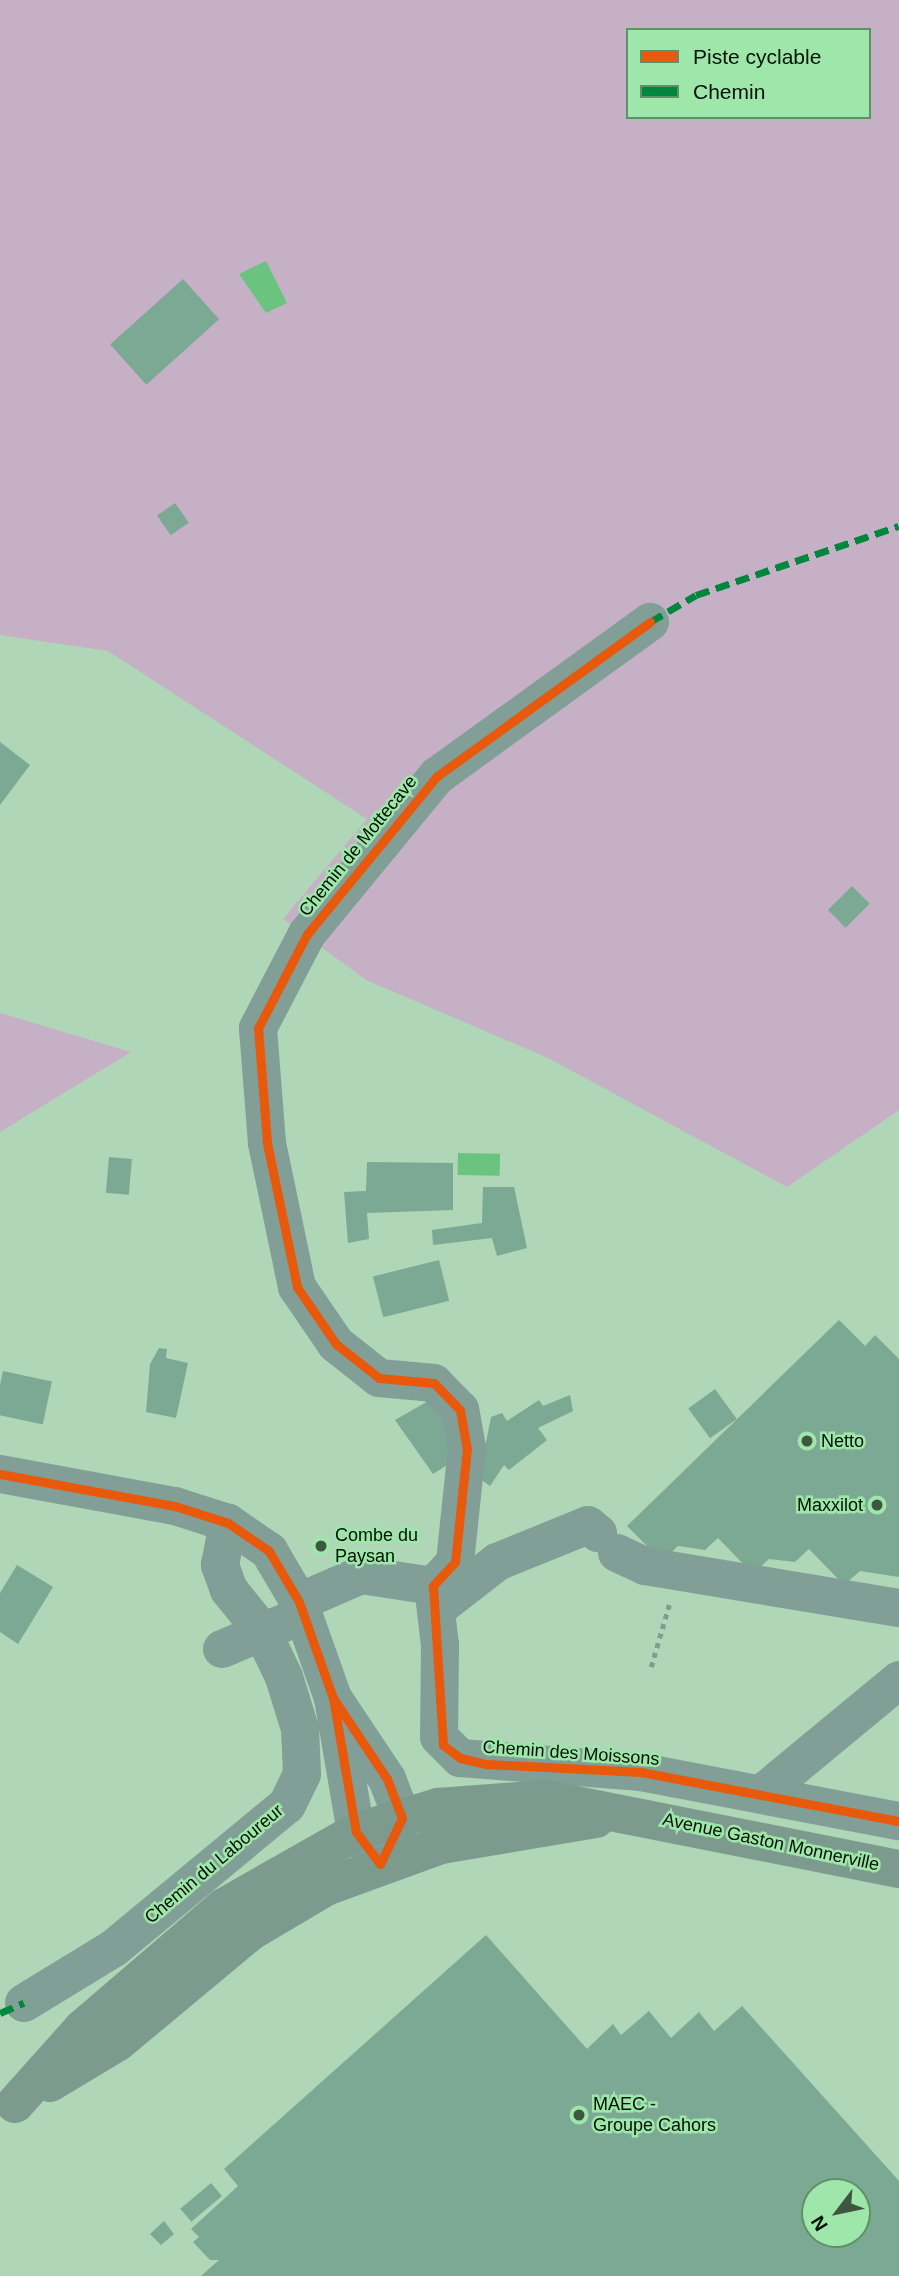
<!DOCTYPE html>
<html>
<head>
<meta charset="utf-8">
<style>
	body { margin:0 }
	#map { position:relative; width:899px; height:2276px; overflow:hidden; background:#afd6b6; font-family:Helvetica,sans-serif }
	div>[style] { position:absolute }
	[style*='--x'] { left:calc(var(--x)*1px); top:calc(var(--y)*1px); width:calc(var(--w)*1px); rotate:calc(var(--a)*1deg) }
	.green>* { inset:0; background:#c5b0c5 }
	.water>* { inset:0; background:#6ac47f; transform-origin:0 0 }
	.building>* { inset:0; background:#7ca993; transform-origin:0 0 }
	.path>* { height:4.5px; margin-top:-2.25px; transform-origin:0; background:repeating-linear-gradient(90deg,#819c91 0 5px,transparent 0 10px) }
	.minor>* { height:38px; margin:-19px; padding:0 19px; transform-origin:19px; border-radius:19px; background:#819e97 }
	.major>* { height:38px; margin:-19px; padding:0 19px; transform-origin:19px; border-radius:19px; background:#7d9a8f }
	.quiet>* { height:7px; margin-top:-3.5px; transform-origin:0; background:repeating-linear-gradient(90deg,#00873e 0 14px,transparent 0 21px) }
	.cycleway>* { height:9px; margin:-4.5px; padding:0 4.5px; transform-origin:4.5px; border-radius:4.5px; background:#e8590c }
	.dots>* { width:19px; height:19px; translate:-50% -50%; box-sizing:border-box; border:4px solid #9fe6ab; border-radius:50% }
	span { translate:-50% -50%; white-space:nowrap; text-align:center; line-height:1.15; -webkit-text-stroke:5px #9fe6ab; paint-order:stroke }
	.street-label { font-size:18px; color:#001201 }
	.poi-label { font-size:18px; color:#001201 }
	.left { translate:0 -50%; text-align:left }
	.right { translate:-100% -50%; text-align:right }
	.legend { position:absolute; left:626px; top:28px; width:245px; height:91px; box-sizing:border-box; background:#9fe6ab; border:2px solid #5f9167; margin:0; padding:9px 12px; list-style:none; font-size:21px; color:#001201 }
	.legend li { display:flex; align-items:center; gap:14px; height:35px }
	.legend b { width:35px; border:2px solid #5f9167 }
	.north { position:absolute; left:801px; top:2178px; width:70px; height:70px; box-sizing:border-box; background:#9fe6ab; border:2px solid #5f9167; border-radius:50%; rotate:238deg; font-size:19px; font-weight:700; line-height:28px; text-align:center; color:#001201 }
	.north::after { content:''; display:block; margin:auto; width:24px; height:32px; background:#3d5740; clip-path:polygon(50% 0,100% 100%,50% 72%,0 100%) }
</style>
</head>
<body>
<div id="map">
	<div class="green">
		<i style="clip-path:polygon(evenodd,0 0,899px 0,899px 1110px,787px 1187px,548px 1058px,366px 980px,283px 919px,367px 819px,108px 651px,0 635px,0 0,628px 30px,869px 30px,869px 117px,628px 117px,628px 30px)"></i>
		<i style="clip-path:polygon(0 1013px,131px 1052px,0 1132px)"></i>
	</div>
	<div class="water">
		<i style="clip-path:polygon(266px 261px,287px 303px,266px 313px,239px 274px)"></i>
		<i style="left:458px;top:1153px;width:42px;height:22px;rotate:1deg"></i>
	</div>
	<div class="building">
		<i style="left:183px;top:279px;width:54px;height:98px;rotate:48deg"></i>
		<i style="left:175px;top:503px;width:24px;height:22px;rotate:55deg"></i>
		<i style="clip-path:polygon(0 742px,30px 765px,0 805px)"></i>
		<i style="left:852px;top:886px;width:25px;height:34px;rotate:45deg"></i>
		<i style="left:109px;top:1157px;width:23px;height:36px;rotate:5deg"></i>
		<i style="clip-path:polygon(367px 1162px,453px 1163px,453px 1210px,367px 1213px,369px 1239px,348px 1243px,344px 1192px,366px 1191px)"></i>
		<i style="clip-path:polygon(483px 1187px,514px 1187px,527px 1248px,497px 1256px,492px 1238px,433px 1245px,432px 1230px,482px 1223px)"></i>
		<i style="left:439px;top:1260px;width:42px;height:68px;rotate:76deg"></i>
		<i style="clip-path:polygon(839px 1320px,865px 1346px,875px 1335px,899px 1359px,899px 1577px,860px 1571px,844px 1585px,809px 1549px,795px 1562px,769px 1559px,753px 1574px,718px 1538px,705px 1550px,678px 1546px,662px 1561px,627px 1526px)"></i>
		<i style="clip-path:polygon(159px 1348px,167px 1349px,166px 1358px,188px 1363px,176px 1418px,146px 1412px,150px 1364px)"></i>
		<i style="left:3px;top:1371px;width:50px;height:44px;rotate:12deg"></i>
		<i style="left:715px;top:1389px;width:37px;height:33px;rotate:54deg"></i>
		<i style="clip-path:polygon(570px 1395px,573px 1411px,538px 1428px,547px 1440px,509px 1470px,504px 1465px,490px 1486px,479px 1478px,491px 1417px,502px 1413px,507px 1421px,539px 1400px,543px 1406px)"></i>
		<i style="clip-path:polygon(437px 1396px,452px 1424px,444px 1429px,460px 1457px,433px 1474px,395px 1420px)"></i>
		<i style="clip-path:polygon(17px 1565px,53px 1587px,18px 1644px,0 1632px,0 1593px)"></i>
		<i style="clip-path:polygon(evenodd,486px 1935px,587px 2049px,613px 2024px,621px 2035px,649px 2011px,671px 2038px,699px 2012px,714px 2031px,742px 2006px,899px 2181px,899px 2276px,201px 2276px,219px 2260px,210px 2260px,193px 2242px,199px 2237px,191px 2229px,238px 2186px,224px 2169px,486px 1935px,815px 2192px,857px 2192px,857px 2234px,815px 2234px,815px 2192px)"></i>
		<i style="left:211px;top:2183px;width:17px;height:40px;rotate:50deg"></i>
		<i style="clip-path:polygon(164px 2221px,174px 2234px,161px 2245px,150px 2234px)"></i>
	</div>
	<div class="path">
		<i style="--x:651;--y:1667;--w:65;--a:-73.8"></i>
	</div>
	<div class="minor">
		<i style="--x:0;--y:1474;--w:178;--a:10.4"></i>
		<i style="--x:175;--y:1506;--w:56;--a:17.8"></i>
		<i style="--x:228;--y:1523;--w:50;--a:34.3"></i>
		<i style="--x:269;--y:1551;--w:59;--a:59.5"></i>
		<i style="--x:299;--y:1602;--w:102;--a:70.5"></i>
		<i style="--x:333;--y:1698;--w:136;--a:80.3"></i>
		<i style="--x:356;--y:1832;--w:40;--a:53"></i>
		<i style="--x:380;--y:1864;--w:51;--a:-64.4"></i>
		<i style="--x:402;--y:1818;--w:42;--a:-111"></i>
		<i style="--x:387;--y:1779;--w:97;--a:-123.7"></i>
		<i style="--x:617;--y:1553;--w:31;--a:25"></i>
		<i style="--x:645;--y:1566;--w:257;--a:9.4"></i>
		<i style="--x:433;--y:1586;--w:33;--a:-47"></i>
		<i style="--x:455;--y:1562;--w:115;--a:-84"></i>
		<i style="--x:467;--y:1448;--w:39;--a:-100"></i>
		<i style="--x:460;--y:1410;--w:37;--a:-134"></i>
		<i style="--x:434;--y:1383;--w:55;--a:-174.8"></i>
		<i style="--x:379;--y:1378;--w:55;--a:-141.7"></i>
		<i style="--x:336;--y:1344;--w:69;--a:-124.4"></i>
		<i style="--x:297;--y:1287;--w:147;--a:-101.8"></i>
		<i style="--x:267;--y:1143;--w:115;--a:-94.5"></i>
		<i style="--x:258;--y:1028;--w:106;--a:-62.5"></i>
		<i style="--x:307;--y:934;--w:205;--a:-50.6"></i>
		<i style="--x:437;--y:776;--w:263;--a:-35.9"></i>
		<i style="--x:433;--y:1586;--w:60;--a:83.3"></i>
		<i style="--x:440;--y:1646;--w:91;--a:90.6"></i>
		<i style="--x:439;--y:1737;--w:30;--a:45"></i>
		<i style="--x:460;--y:1758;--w:182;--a:4.4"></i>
		<i style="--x:641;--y:1772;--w:263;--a:10.8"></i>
		<i style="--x:299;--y:1602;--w:68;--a:-23.5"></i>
		<i style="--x:361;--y:1575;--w:73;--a:8.7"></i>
		<i style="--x:438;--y:1608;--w:75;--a:-37.9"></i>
		<i style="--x:497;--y:1562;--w:98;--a:-22.1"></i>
		<i style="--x:588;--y:1525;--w:13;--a:39"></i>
		<i style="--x:222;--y:1649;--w:69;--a:-22.9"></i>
		<i style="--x:765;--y:1791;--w:174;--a:-39.6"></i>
		<i style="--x:24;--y:2003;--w:105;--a:-31.4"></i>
		<i style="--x:114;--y:1948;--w:224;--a:-39.6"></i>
		<i style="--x:287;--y:1805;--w:34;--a:-64"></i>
		<i style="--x:302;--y:1774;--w:45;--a:-92.5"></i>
		<i style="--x:300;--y:1729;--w:54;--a:-107.1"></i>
		<i style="--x:284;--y:1677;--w:51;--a:-115.6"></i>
		<i style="--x:262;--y:1631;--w:53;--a:-128.8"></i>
		<i style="--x:229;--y:1590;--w:27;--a:-110"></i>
		<i style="--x:220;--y:1565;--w:43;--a:-79.2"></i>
	</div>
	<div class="major">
		<i style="--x:50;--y:2083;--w:79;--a:-31.1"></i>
		<i style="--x:118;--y:2042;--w:172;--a:-39.8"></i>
		<i style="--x:250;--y:1932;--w:88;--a:-30.6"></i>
		<i style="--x:326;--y:1887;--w:122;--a:-20.1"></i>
		<i style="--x:441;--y:1845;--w:157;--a:-9.5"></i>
		<i style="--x:15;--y:2104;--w:101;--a:-48.2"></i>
		<i style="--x:82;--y:2029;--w:187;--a:-40.7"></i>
		<i style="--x:224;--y:1907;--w:152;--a:-29.6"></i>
		<i style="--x:356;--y:1832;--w:86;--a:-17"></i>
		<i style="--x:438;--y:1807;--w:107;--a:-4.3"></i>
		<i style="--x:545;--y:1799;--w:361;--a:11.2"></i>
	</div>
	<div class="quiet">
		<i style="--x:650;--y:622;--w:53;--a:-30.4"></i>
		<i style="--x:696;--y:595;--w:214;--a:-18.8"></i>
		<i style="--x:0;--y:2013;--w:26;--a:-23"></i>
	</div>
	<div class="cycleway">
		<i style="--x:650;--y:622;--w:263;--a:144.1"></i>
		<i style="--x:437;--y:776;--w:205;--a:129.4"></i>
		<i style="--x:307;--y:934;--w:106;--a:117.5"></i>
		<i style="--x:258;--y:1028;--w:115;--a:85.5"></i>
		<i style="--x:267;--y:1143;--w:147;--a:78.2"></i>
		<i style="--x:297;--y:1287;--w:69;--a:55.6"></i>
		<i style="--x:336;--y:1344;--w:55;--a:38.3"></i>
		<i style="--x:379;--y:1378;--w:55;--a:5.2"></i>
		<i style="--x:434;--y:1383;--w:37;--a:46"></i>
		<i style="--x:460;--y:1410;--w:39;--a:80"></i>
		<i style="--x:467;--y:1448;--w:115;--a:96"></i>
		<i style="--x:455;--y:1562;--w:33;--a:133"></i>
		<i style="--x:433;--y:1586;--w:159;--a:86.4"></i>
		<i style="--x:443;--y:1745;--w:21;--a:37"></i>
		<i style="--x:460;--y:1758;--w:28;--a:13"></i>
		<i style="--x:487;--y:1764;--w:154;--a:3"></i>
		<i style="--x:641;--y:1772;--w:263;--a:10.8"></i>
		<i style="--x:0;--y:1474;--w:178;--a:10.4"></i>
		<i style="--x:175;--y:1506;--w:56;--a:17.8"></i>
		<i style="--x:228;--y:1523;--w:50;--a:34.3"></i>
		<i style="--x:269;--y:1551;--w:59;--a:59.5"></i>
		<i style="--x:299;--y:1602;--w:102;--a:70.5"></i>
		<i style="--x:333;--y:1698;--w:136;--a:80.3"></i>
		<i style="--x:356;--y:1832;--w:40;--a:53"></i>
		<i style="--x:380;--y:1864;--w:51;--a:-64.4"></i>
		<i style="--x:402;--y:1818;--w:42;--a:-111"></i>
		<i style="--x:387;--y:1779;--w:97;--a:-123.7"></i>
	</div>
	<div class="dots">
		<i style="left:807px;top:1441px;background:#3d5740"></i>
		<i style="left:877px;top:1505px;background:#3d5740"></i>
		<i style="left:321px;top:1546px;background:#3d5740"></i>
		<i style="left:579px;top:2115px;background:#3d5740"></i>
	</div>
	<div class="street-label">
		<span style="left:358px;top:846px;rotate:-51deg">Chemin de Mottecave</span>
		<span style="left:571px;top:1753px;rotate:4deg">Chemin des Moissons</span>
		<span style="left:771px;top:1842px;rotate:12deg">Avenue Gaston Monnerville</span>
		<span style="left:214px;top:1864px;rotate:-40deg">Chemin du Laboureur</span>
	</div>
	<div class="poi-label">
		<span class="left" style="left:821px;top:1441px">Netto</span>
		<span class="right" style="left:863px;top:1505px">Maxxilot</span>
		<span class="left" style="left:335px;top:1546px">Combe du<br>Paysan</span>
		<span class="left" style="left:593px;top:2115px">MAEC -<br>Groupe Cahors</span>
	</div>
	<ul class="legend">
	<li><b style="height:9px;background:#e8590c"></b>Piste cyclable</li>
	<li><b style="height:9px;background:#00873e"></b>Chemin</li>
	</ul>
	<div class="north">N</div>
</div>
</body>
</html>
